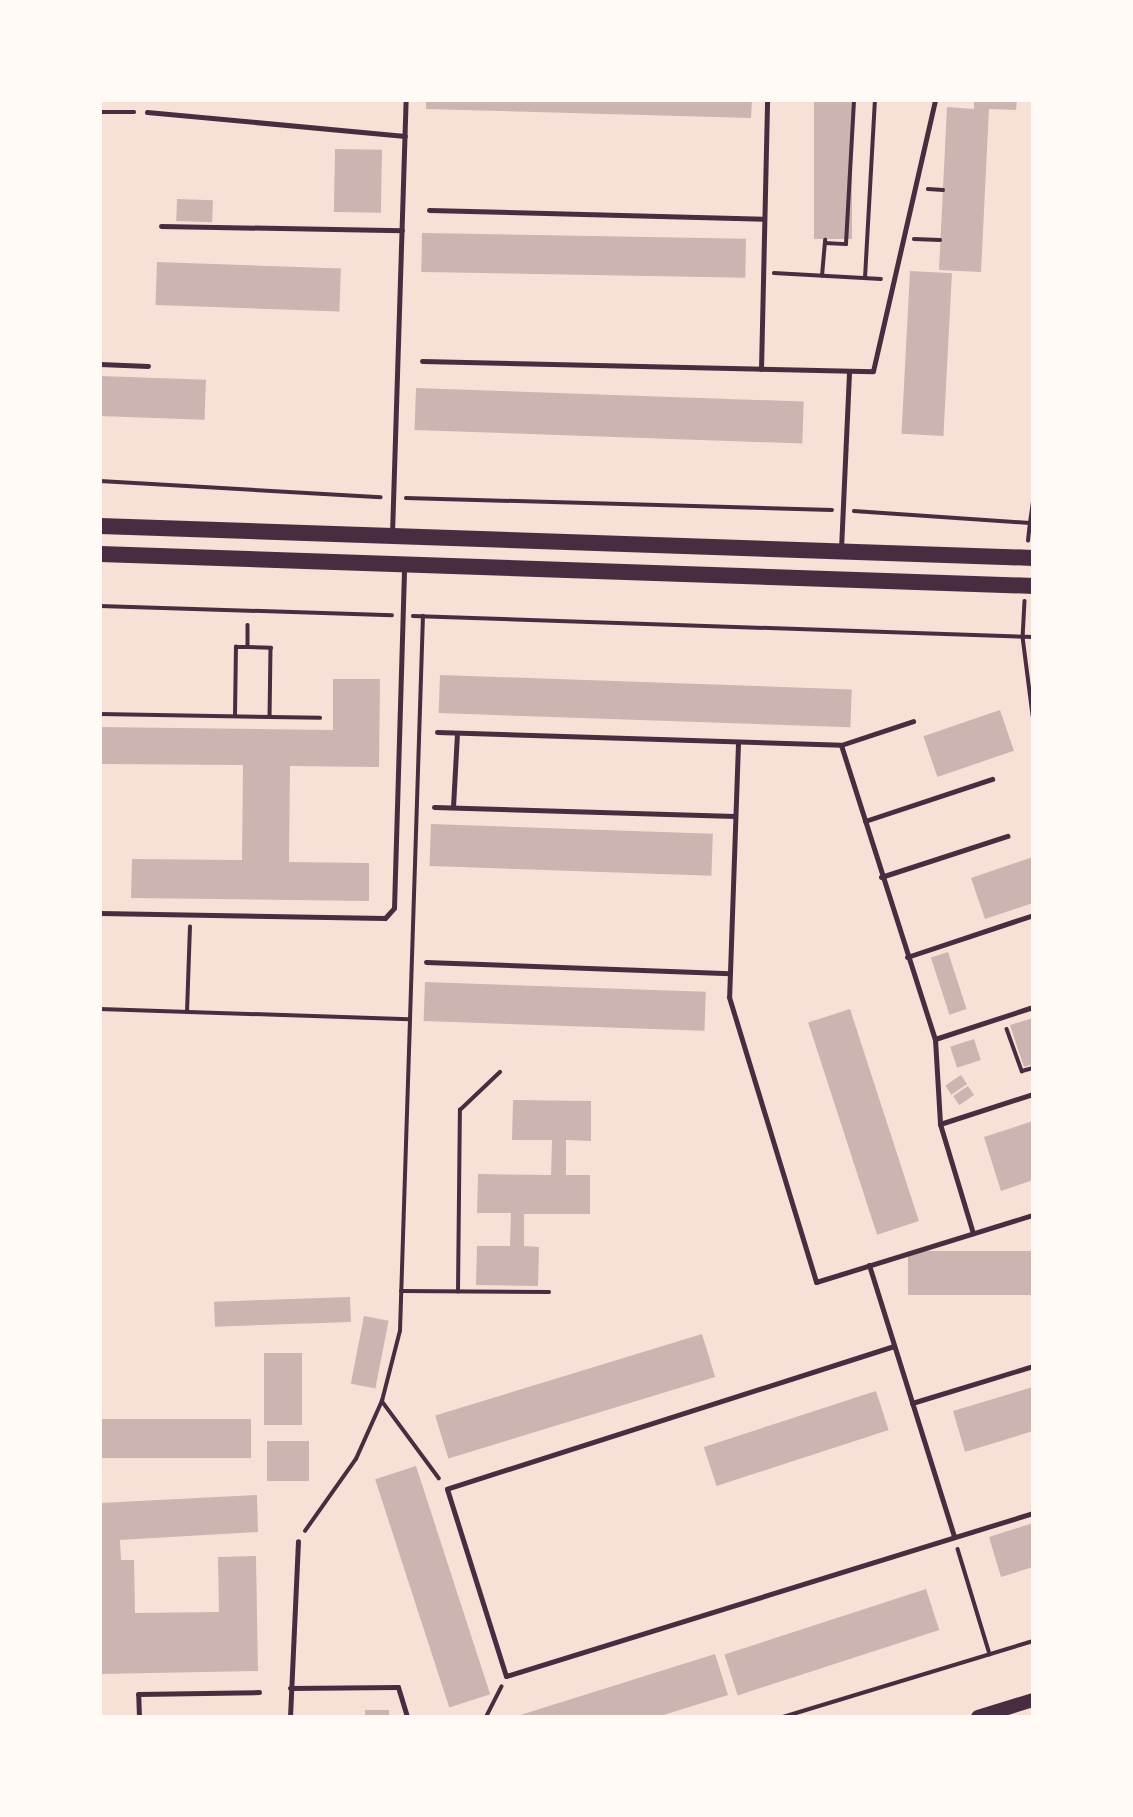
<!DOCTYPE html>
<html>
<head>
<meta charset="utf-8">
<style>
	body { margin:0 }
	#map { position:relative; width:1133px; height:1817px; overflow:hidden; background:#f7e1d7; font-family:Helvetica,sans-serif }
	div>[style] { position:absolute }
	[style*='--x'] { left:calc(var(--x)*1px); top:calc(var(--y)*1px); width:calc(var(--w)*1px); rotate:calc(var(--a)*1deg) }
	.building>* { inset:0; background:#ccb4b1; transform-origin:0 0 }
	.path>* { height:3.5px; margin:-1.75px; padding:0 1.75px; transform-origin:1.75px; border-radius:1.75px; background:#4a2c40 }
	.service>* { height:5px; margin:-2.5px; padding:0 2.5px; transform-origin:2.5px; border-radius:2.5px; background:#4a2c40 }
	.secondary>* { height:14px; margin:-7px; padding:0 7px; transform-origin:7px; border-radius:7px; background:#4a2c40 }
	.primary>* { height:16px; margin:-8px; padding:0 8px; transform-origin:8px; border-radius:8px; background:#4a2c40 }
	span { translate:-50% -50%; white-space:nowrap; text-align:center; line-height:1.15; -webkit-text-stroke:7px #fffaf5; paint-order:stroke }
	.frame { position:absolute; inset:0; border:102px solid #fffaf5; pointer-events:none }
</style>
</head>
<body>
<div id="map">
	<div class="building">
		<i style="clip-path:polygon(426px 100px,752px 100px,751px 118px,426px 109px)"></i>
		<i style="left:814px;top:100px;width:38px;height:139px"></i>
		<i style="clip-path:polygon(974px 100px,1017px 100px,1016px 110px,989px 109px,981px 272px,939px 270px,947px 107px,974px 109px)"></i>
		<i style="left:335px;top:149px;width:47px;height:63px;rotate:1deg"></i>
		<i style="left:177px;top:199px;width:36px;height:22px;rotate:2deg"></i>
		<i style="left:422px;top:233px;width:324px;height:39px;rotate:1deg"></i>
		<i style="left:157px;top:262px;width:184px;height:43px;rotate:2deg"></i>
		<i style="left:910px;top:271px;width:42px;height:163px;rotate:3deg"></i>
		<i style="left:100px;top:376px;width:106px;height:40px;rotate:2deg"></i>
		<i style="left:416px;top:388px;width:388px;height:42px;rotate:2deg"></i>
		<i style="left:440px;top:675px;width:412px;height:38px;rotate:2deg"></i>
		<i style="clip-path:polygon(333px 679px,380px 679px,379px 767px,290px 766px,289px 862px,369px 863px,369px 901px,131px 898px,132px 859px,242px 860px,243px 765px,100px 764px,100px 727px,333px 730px)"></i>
		<i style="left:1000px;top:710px;width:43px;height:81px;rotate:71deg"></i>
		<i style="left:431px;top:824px;width:282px;height:42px;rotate:2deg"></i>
		<i style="clip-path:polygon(1033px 857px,1033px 903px,985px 919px,971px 878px)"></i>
		<i style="left:948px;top:952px;width:60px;height:18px;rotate:72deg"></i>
		<i style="left:425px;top:982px;width:281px;height:39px;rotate:2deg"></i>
		<i style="left:850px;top:1009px;width:223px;height:44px;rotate:72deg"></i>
		<i style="clip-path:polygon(1033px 1018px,1033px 1064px,1024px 1067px,1010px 1025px)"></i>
		<i style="left:974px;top:1039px;width:22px;height:25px;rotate:72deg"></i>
		<i style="left:961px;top:1075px;width:11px;height:19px;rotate:56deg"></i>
		<i style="left:968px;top:1086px;width:11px;height:18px;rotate:56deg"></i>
		<i style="clip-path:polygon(513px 1100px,591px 1101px,591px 1141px,566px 1140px,566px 1175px,590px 1175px,590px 1214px,524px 1214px,524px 1246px,539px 1247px,538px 1286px,476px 1285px,477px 1246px,510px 1246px,511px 1213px,477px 1213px,478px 1174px,551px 1175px,552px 1140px,512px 1140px)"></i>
		<i style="clip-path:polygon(1033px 1121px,1033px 1180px,1001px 1191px,984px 1137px)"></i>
		<i style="left:1033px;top:1251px;width:44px;height:125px;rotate:90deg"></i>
		<i style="left:350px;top:1297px;width:25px;height:136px;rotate:88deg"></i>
		<i style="left:364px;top:1316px;width:25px;height:69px;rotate:11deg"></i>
		<i style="left:702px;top:1334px;width:45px;height:279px;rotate:73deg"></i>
		<i style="left:264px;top:1353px;width:38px;height:72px"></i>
		<i style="clip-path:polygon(1033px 1387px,1033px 1431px,965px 1452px,953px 1411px)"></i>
		<i style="left:876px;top:1391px;width:41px;height:181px;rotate:72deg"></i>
		<i style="left:100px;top:1419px;width:151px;height:39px"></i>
		<i style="left:267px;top:1441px;width:42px;height:40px"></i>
		<i style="left:416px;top:1466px;width:240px;height:43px;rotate:72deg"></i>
		<i style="clip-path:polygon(257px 1495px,258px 1532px,120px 1540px,121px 1560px,134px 1560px,135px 1613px,219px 1612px,218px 1557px,256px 1556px,258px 1671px,100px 1674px,100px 1503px)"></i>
		<i style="clip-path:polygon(1033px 1523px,1033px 1567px,1001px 1577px,989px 1537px)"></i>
		<i style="left:926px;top:1589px;width:43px;height:212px;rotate:72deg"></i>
		<i style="clip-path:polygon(715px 1654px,728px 1695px,657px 1717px,514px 1717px)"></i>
		<i style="left:365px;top:1710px;width:24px;height:7px"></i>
	</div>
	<div class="path">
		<i style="--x:100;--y:112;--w:34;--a:0"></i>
		<i style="--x:928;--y:189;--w:15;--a:4"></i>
		<i style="--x:914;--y:239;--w:26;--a:2"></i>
		<i style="--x:825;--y:243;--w:21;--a:3"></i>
		<i style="--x:846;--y:244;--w:144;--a:-86.8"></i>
		<i style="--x:774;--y:273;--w:107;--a:3.2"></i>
		<i style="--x:822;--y:276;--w:36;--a:-85"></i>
		<i style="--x:865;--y:278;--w:178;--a:-86.8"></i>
		<i style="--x:100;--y:481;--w:281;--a:3.3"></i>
		<i style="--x:406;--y:498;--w:426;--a:1.6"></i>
		<i style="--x:854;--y:511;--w:176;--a:3.9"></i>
		<i style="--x:1030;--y:523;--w:22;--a:-82"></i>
		<i style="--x:1028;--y:541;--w:18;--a:-84"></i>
		<i style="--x:1025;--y:601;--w:36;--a:93"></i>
		<i style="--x:1023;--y:637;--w:79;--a:82.7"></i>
		<i style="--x:100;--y:606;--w:292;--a:1.8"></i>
		<i style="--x:413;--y:616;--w:620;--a:1.94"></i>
		<i style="--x:248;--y:625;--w:22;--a:90"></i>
		<i style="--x:248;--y:647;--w:23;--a:2"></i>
		<i style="--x:271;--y:648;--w:69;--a:90.8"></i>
		<i style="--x:100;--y:714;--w:220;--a:1"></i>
		<i style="--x:235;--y:716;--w:69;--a:-89.2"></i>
		<i style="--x:236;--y:647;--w:12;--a:0"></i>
		<i style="--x:100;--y:1009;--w:309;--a:1.9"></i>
		<i style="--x:187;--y:1012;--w:85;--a:-88"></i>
		<i style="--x:1007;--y:1029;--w:45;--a:70.3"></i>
		<i style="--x:1022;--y:1071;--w:11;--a:-15"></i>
		<i style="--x:401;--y:1291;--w:148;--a:0.4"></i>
		<i style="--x:458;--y:1292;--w:182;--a:-89.4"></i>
		<i style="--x:460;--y:1110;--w:55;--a:-43.5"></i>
		<i style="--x:382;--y:1401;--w:96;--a:53.5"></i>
		<i style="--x:305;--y:1531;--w:88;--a:-54.7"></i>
		<i style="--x:356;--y:1459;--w:64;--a:-65.9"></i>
		<i style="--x:382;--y:1401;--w:72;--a:-75.6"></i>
		<i style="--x:400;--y:1331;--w:715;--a:-88.16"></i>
		<i style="--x:958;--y:1549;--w:110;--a:73.1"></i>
		<i style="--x:486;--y:1717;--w:34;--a:-63"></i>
		<i style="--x:783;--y:1717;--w:261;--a:-16.9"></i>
	</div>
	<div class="service">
		<i style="--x:147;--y:112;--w:259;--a:5.3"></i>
		<i style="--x:429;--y:210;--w:335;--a:1.5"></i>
		<i style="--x:161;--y:226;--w:241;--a:1"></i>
		<i style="--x:422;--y:361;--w:451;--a:1.3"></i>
		<i style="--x:873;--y:371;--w:278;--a:-77.1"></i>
		<i style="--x:100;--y:364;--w:48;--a:2.4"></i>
		<i style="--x:761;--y:369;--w:269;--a:-88.7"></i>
		<i style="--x:392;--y:534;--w:434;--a:-88.2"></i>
		<i style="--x:841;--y:549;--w:178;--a:-87.4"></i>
		<i style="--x:437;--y:732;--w:404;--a:1.8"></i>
		<i style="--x:841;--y:745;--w:76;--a:-18.4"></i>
		<i style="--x:738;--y:743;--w:254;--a:92"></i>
		<i style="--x:729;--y:997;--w:298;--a:73"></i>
		<i style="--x:816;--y:1282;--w:227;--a:-17.2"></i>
		<i style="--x:841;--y:745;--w:309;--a:72.3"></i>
		<i style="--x:935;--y:1039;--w:85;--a:86.6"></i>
		<i style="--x:940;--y:1124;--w:114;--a:73.2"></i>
		<i style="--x:434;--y:807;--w:301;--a:1.7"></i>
		<i style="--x:453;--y:807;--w:74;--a:-86.9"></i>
		<i style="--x:865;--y:821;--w:134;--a:-18.3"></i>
		<i style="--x:881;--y:877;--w:133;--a:-18"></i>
		<i style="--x:100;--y:913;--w:285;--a:1"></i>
		<i style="--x:385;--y:918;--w:13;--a:-48"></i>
		<i style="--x:394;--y:908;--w:340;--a:-88.3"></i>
		<i style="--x:907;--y:957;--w:133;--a:-18.4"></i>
		<i style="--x:426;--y:962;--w:304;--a:2.1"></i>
		<i style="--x:935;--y:1039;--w:103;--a:-18.1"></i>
		<i style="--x:940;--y:1124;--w:98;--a:-17.9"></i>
		<i style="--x:869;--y:1265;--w:285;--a:72.6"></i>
		<i style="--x:894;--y:1346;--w:469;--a:162.3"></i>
		<i style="--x:447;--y:1489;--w:196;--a:72.5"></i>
		<i style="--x:506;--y:1676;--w:552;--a:-17.19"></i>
		<i style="--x:912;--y:1403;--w:127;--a:-17"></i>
		<i style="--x:290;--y:1688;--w:108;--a:-0.5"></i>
		<i style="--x:398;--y:1687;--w:31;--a:73"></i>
		<i style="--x:139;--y:1717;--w:23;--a:-92"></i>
		<i style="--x:138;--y:1694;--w:121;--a:-0.9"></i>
		<i style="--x:290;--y:1717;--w:176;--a:-87.4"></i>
	</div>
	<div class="secondary">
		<i style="--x:978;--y:1717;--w:58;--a:-17.2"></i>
	</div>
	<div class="primary">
		<i style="--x:100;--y:526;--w:934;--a:1.96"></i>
		<i style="--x:100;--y:554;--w:934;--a:1.96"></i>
	</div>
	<div class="frame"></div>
</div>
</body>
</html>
